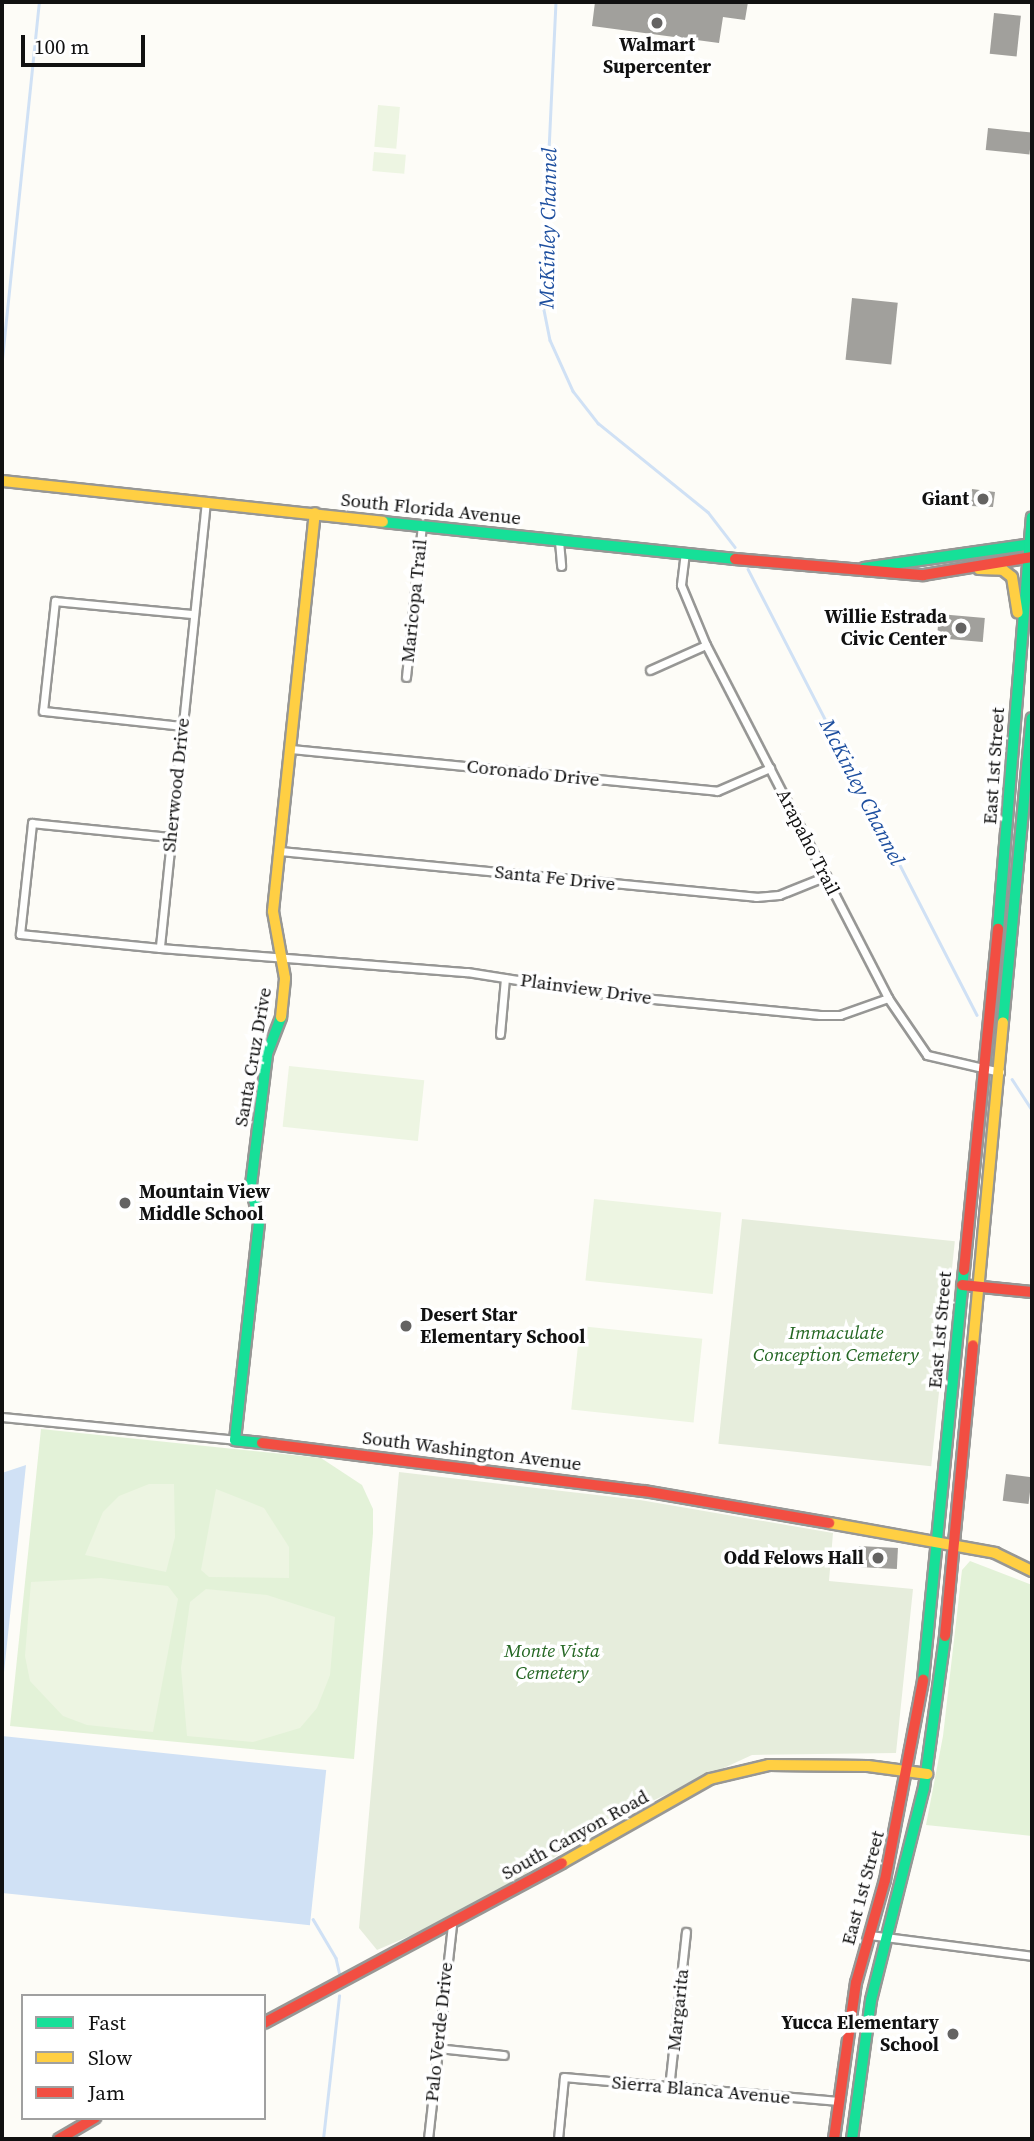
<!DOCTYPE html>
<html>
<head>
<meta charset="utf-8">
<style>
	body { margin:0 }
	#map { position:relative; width:1034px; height:2141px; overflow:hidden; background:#fdfcf7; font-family:"Source Serif 4",serif }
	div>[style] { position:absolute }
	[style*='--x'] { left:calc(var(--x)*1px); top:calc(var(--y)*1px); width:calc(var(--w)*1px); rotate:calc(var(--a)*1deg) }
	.green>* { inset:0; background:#e3f2d8 }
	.cemetery>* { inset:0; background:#e6eddc; transform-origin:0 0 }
	.pitch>* { inset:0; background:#edf5e2; transform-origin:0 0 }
	.water>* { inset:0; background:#d0e1f5; transform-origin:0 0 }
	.stream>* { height:2.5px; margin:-1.25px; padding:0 1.25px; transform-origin:1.25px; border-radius:1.25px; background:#d0e1f5 }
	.building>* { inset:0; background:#a1a09c; transform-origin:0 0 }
	.roads { filter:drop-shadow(2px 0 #979795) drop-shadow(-2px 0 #979795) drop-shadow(0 2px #979795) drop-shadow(0 -2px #979795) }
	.street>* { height:7px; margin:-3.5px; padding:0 3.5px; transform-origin:3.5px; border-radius:3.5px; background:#fffffe }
	.fast>* { height:10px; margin:-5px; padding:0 5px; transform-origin:5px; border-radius:5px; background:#16e098 }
	.slow>* { height:10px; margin:-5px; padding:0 5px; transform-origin:5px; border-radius:5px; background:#ffcf43 }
	.jam>* { height:10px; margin:-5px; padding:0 5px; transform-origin:5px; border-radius:5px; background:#f24e42 }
	.dots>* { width:19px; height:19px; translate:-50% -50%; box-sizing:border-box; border:4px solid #fff; border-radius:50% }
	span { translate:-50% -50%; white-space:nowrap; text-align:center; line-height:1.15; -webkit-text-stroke:7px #fff; paint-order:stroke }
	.poi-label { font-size:19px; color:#111; font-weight:700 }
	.right { translate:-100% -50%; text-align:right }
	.left { translate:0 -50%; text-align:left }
	.street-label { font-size:19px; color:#111 }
	.park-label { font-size:19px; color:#246723; font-style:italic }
	.water-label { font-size:21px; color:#1e4f9f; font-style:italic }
	.frame { position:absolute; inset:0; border:4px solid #111; pointer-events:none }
	.legend { position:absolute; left:21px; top:1994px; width:245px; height:126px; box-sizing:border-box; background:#fff; border:2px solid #a0a0a0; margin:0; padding:9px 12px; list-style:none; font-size:21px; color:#111 }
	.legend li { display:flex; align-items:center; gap:14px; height:35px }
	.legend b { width:35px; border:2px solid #a0a0a0 }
	.scale { position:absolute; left:21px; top:35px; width:124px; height:32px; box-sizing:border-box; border:4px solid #111; border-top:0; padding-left:9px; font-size:21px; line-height:24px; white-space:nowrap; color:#111; -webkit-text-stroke:5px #fff; paint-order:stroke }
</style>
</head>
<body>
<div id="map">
	<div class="green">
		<i style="clip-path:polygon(41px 1429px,321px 1458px,362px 1485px,373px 1509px,373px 1533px,354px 1759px,10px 1726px)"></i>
		<i style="clip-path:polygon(970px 1561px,1032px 1585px,1032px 1836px,926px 1825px,943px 1736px,962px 1570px)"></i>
	</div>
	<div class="cemetery">
		<i style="left:742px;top:1219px;width:214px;height:226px;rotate:6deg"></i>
		<i style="clip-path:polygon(399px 1472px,640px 1500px,833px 1533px,829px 1581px,913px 1589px,896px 1753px,752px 1755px,650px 1802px,440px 1923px,377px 1950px,359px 1928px)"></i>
	</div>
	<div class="pitch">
		<i style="left:378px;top:105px;width:22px;height:42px;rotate:5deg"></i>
		<i style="left:374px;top:152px;width:32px;height:19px;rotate:5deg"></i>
		<i style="left:289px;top:1066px;width:136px;height:61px;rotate:6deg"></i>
		<i style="left:594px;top:1199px;width:128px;height:82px;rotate:6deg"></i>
		<i style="left:580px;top:1326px;width:123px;height:84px;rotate:6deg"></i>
		<i style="clip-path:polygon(149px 1484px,174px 1484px,175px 1537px,166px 1572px,85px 1555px,103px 1512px,119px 1496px)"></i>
		<i style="clip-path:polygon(216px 1489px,264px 1508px,289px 1547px,289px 1578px,209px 1577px,201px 1570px)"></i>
		<i style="clip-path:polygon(101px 1578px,168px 1586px,178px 1599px,153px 1732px,87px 1725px,63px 1716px,30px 1681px,25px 1656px,31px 1582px)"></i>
		<i style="clip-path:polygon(206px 1589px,267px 1595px,335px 1617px,330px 1675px,317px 1708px,300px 1728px,253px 1742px,187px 1736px,181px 1668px,190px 1602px)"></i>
	</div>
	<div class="water">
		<i style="clip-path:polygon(26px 1465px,2px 1691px,2px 1473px)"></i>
		<i style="left:2px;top:1736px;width:326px;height:156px;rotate:6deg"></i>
	</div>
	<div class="stream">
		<i style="--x:556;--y:2;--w:298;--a:92.7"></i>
		<i style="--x:542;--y:300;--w:41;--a:78.7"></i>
		<i style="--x:550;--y:340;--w:56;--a:65.7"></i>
		<i style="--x:573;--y:391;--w:41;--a:52"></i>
		<i style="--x:598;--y:423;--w:141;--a:39"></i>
		<i style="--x:708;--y:512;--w:44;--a:52.4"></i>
		<i style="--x:2;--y:359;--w:359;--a:-84.1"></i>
		<i style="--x:748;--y:569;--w:501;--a:62.82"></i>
		<i style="--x:1012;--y:1079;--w:37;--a:57"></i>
		<i style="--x:313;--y:1919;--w:45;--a:59.5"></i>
		<i style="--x:336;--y:1958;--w:18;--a:77"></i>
		<i style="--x:323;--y:2139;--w:144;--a:-83.6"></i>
	</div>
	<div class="building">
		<i style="clip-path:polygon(595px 2px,748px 2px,745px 20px,723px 17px,719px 43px,592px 26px)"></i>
		<i style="left:994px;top:13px;width:27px;height:41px;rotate:6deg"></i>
		<i style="left:988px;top:128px;width:44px;height:22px;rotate:6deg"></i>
		<i style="left:852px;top:298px;width:46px;height:62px;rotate:6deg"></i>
		<i style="clip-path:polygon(972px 489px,995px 492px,993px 507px,971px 506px)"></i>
		<i style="left:939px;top:614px;width:46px;height:24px;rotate:5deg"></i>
		<i style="left:1006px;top:1474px;width:26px;height:27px;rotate:7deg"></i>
		<i style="left:859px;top:1546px;width:39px;height:21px;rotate:3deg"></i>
	</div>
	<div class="roads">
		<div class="street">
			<i style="--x:206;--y:501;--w:449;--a:95.9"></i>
			<i style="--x:160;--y:948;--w:308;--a:4.5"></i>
			<i style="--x:467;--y:972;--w:147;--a:9"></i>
			<i style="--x:612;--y:995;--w:209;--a:5.5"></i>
			<i style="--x:820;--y:1015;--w:20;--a:0"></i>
			<i style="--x:840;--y:1015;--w:51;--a:-19.5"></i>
			<i style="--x:559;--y:541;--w:25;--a:85"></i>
			<i style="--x:685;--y:552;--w:33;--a:97"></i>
			<i style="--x:681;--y:585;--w:65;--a:67.4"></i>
			<i style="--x:706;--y:645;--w:397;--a:62.7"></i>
			<i style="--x:888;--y:998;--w:69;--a:55.6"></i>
			<i style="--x:927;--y:1055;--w:75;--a:13.1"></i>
			<i style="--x:650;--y:670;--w:61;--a:-24.1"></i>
			<i style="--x:406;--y:677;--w:153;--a:-84"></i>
			<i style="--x:182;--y:726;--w:140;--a:-173.8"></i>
			<i style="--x:43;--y:711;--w:111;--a:-83.8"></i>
			<i style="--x:55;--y:601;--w:139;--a:5.4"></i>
			<i style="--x:291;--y:749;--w:428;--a:5.6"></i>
			<i style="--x:717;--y:791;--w:58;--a:-23.5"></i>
			<i style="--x:280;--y:851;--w:478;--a:5.5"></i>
			<i style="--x:756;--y:897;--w:23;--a:-5"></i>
			<i style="--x:779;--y:895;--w:51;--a:-22"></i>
			<i style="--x:160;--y:948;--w:141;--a:-174.3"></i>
			<i style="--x:20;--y:934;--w:112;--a:-83.8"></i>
			<i style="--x:32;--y:823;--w:140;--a:5.8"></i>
			<i style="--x:500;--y:1034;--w:56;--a:-84.9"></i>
			<i style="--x:2;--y:1417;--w:234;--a:5.6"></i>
			<i style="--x:869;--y:1935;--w:164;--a:7.3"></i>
			<i style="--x:437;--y:2048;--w:67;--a:6"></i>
			<i style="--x:669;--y:2088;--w:157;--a:-83.8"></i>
			<i style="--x:428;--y:2139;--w:215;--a:-83.6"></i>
			<i style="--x:558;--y:2139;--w:62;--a:-84.5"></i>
			<i style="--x:564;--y:2077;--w:275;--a:5"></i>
		</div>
		<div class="fast">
			<i style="--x:383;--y:522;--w:354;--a:6"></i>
			<i style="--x:864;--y:568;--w:170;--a:-8.1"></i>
			<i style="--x:998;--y:929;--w:413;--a:-85.3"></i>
			<i style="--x:1003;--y:1022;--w:305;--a:-84.6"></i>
			<i style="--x:262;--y:1443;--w:27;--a:-174"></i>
			<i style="--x:235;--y:1440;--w:220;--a:-83.7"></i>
			<i style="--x:259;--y:1221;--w:37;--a:-103"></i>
			<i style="--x:251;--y:1185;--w:132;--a:-83"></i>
			<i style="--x:267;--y:1054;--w:40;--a:-69"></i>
			<i style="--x:923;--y:1680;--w:412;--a:-84.3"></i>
			<i style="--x:852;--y:2139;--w:140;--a:-82.2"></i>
			<i style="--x:871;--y:2000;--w:219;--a:-76"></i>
			<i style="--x:924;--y:1788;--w:153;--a:-82.1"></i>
		</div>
		<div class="slow">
			<i style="--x:2;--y:481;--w:383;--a:6.1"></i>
			<i style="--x:979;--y:569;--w:24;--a:2"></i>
			<i style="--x:1003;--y:570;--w:11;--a:38"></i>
			<i style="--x:1012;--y:577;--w:36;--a:81"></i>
			<i style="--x:281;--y:1017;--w:39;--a:-84"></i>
			<i style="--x:285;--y:978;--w:68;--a:-100.2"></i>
			<i style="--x:273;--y:911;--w:400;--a:-84"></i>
			<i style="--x:973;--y:1345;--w:324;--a:-84.7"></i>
			<i style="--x:829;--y:1523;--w:169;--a:10.2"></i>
			<i style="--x:995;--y:1553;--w:41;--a:25.9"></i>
			<i style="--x:562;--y:1863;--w:170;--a:-29.6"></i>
			<i style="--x:710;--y:1779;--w:61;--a:-13.3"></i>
			<i style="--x:769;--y:1765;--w:99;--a:0.6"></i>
			<i style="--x:868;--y:1766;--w:60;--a:7.7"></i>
		</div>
		<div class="jam">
			<i style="--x:735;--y:559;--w:189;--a:4.9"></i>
			<i style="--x:923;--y:575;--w:110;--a:-9.4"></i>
			<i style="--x:964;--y:1270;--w:343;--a:-84.3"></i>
			<i style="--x:962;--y:1285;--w:70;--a:5.7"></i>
			<i style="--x:262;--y:1443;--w:385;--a:7.2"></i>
			<i style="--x:644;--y:1491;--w:188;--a:9.8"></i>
			<i style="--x:945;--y:1636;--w:292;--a:-84.5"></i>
			<i style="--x:264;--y:2023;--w:338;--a:-28.2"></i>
			<i style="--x:59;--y:2139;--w:42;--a:-30.3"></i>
			<i style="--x:834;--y:2139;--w:158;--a:-82"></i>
			<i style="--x:856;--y:1983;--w:107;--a:-74.3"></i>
			<i style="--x:885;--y:1880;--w:204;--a:-79.2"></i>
		</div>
	</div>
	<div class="dots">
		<i style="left:657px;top:23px;background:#646362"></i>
		<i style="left:983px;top:499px;background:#646362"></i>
		<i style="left:961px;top:628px;background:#646362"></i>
		<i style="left:125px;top:1203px;background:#646362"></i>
		<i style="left:406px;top:1326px;background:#646362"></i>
		<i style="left:878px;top:1558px;background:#646362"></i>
		<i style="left:953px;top:2034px;background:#646362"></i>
	</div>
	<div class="poi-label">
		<span style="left:657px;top:56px">Walmart<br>Supercenter</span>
		<span class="right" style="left:969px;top:499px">Giant</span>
		<span class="right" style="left:947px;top:628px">Willie Estrada<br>Civic Center</span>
		<span class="left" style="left:139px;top:1203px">Mountain View<br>Middle School</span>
		<span class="left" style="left:420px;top:1326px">Desert Star<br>Elementary School</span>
		<span class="right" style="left:864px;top:1558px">Odd Felows Hall</span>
		<span class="right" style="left:939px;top:2034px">Yucca Elementary<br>School</span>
	</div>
	<div class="street-label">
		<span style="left:431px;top:509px;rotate:6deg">South Florida Avenue</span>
		<span style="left:414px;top:601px;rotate:-84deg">Maricopa Trail</span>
		<span style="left:994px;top:766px;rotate:-86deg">East 1st Street</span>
		<span style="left:533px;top:773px;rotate:6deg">Coronado Drive</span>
		<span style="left:176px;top:785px;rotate:-84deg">Sherwood Drive</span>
		<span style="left:808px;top:842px;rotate:63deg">Arapaho Trail</span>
		<span style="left:555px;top:878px;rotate:6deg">Santa Fe Drive</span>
		<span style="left:586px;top:989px;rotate:8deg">Plainview Drive</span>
		<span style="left:253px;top:1057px;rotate:-80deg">Santa Cruz Drive</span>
		<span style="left:940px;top:1330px;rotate:-85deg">East 1st Street</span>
		<span style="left:472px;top:1451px;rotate:7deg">South Washington Avenue</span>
		<span style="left:575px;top:1835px;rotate:-29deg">South Canyon Road</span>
		<span style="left:863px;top:1888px;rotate:-75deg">East 1st Street</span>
		<span style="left:678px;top:2010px;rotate:-84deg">Margarita</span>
		<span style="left:439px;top:2032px;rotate:-84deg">Palo Verde Drive</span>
		<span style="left:701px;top:2090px;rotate:5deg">Sierra Blanca Avenue</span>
	</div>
	<div class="park-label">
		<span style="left:836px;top:1344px">Immaculate<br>Conception Cemetery</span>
		<span style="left:552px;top:1662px">Monte Vista<br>Cemetery</span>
	</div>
	<div class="water-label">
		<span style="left:548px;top:228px;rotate:-89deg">McKinley Channel</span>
		<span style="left:862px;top:792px;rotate:63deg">McKinley Channel</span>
	</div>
	<div class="frame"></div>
	<ul class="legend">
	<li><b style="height:9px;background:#16e098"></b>Fast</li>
	<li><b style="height:9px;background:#ffcf43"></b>Slow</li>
	<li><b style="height:9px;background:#f24e42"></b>Jam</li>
	</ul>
	<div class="scale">100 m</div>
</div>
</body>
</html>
